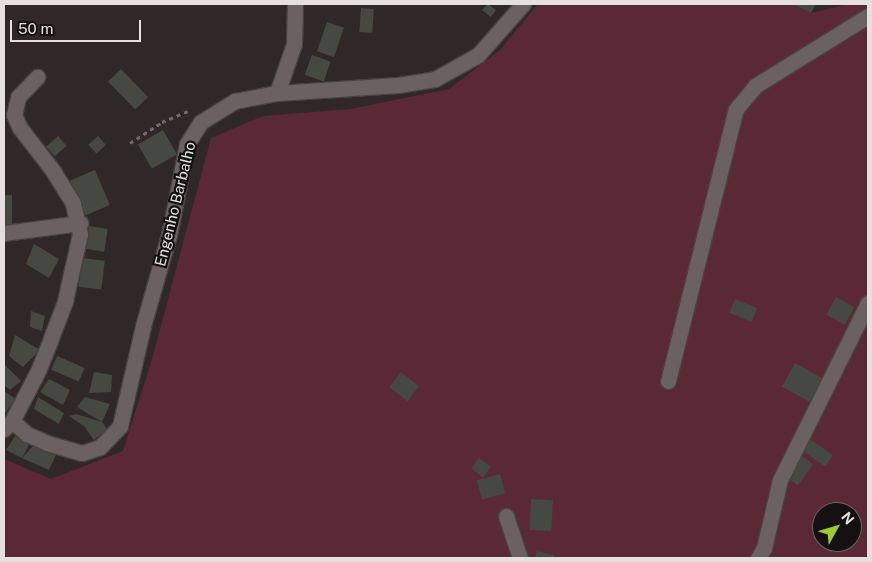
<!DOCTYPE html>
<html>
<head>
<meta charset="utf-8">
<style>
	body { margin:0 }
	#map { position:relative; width:872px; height:562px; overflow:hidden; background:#2f2728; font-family:"Public Sans",sans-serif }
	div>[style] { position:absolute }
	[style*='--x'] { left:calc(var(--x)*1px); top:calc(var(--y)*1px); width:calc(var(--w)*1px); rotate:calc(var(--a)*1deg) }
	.green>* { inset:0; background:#5b2836 }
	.building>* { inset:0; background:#454941; transform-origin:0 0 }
	.path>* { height:3px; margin-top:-1.5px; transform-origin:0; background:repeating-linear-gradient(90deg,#70696a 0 4px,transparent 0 8px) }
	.roads { filter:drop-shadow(1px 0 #484243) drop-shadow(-1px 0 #484243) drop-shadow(0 1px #484243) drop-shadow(0 -1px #484243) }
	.minor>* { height:15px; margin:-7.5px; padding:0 7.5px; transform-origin:7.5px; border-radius:7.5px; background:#6b6163 }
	span { translate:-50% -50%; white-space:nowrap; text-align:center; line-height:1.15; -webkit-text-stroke:4.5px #151112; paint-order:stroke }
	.street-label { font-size:15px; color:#e5dfe0 }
	.frame { position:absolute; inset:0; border:5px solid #e5dfe0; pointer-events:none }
	.north { position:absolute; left:812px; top:502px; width:50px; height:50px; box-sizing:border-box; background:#151112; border:1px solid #686364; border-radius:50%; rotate:51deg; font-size:14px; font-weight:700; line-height:20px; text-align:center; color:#e5dfe0 }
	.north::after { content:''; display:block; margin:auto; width:18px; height:22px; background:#9acb35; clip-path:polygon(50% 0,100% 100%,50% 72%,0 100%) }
	.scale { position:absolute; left:10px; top:20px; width:131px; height:22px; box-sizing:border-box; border:2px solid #e5dfe0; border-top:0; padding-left:6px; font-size:15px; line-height:18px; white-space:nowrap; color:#e5dfe0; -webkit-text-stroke:4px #151112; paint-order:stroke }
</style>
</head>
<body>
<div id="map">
	<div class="green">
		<i style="clip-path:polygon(evenodd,538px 4px,793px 4px,811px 13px,848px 4px,868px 4px,868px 558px,4px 558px,4px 459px,51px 479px,123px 451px,152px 359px,211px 138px,263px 116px,350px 109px,449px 89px,500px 50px,538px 4px,822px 512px,852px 512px,852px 542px,822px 542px,822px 512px)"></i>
	</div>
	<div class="building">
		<i style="clip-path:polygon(488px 4px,496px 10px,491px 17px,482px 10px)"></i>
		<i style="clip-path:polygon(793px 4px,816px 4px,811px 13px)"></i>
		<i style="left:361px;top:8px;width:13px;height:24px;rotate:4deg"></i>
		<i style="left:327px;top:22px;width:18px;height:31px;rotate:19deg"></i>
		<i style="left:312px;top:55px;width:20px;height:21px;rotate:20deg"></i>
		<i style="left:121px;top:69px;width:39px;height:18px;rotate:46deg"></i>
		<i style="left:163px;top:130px;width:28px;height:29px;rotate:60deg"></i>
		<i style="left:58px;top:136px;width:13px;height:16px;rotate:48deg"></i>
		<i style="left:98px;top:136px;width:12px;height:13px;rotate:48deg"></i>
		<i style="left:95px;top:170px;width:38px;height:27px;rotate:67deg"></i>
		<i style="left:4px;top:195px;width:8px;height:30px"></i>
		<i style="left:89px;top:226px;width:19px;height:23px;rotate:9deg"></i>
		<i style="clip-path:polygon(34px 244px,59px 259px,49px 278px,26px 264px)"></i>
		<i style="left:82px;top:258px;width:23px;height:29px;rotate:7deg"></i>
		<i style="left:836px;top:297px;width:21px;height:20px;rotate:29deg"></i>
		<i style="left:735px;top:299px;width:24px;height:15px;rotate:22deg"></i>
		<i style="clip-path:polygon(31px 311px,45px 316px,42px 331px,30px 327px)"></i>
		<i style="clip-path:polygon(15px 335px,40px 350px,23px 367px,9px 356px)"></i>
		<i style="left:57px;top:356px;width:30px;height:15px;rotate:23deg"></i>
		<i style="left:795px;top:363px;width:37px;height:27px;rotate:29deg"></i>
		<i style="clip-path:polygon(4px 364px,21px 381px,10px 390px,4px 385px)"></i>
		<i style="clip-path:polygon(94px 372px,112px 375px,111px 392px,89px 393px)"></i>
		<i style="left:401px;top:372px;width:23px;height:19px;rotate:38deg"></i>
		<i style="clip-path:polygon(49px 379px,70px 390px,63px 405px,40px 392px)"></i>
		<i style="clip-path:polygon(4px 391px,16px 399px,4px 414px)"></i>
		<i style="clip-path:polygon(38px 397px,64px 413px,59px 424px,34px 409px)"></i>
		<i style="clip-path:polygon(85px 397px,110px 404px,102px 422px,77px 407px)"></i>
		<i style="clip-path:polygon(76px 414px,102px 422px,107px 429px,94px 440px,84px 426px,69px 416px)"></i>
		<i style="clip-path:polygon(15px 436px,30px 443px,22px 458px,6px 450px)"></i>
		<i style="left:810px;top:439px;width:28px;height:14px;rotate:35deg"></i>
		<i style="clip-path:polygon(33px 446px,56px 455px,49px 470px,22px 458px)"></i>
		<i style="left:802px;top:456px;width:14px;height:26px;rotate:36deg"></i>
		<i style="left:479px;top:458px;width:15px;height:13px;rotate:37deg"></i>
		<i style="left:500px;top:474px;width:20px;height:24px;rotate:75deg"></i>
		<i style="left:531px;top:499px;width:22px;height:31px;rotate:3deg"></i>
		<i style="clip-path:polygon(537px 551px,554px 555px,554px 558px,535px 558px)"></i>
	</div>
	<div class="path">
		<i style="--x:130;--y:143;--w:38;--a:-33"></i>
		<i style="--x:162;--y:122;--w:28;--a:-23"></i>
	</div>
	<div class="roads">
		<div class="minor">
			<i style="--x:277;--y:93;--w:52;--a:-70.9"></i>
			<i style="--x:294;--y:44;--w:40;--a:-88.6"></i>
			<i style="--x:4;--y:233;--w:77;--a:-7.5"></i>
			<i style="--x:668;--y:381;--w:280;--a:-76"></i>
			<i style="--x:736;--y:109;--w:30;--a:-50"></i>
			<i style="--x:755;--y:86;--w:133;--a:-31.8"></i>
			<i style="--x:12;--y:421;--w:20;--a:41"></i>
			<i style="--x:27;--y:434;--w:22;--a:24"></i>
			<i style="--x:47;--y:443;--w:36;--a:16"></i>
			<i style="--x:82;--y:453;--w:19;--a:-18"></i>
			<i style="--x:100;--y:447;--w:29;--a:-46"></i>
			<i style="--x:120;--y:426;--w:103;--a:-77"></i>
			<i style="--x:143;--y:326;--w:95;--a:-74.1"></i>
			<i style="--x:169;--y:235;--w:93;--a:-78.8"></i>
			<i style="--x:187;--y:144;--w:26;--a:-58"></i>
			<i style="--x:201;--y:122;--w:40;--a:-32"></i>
			<i style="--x:235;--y:101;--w:43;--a:-10.8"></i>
			<i style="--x:277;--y:93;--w:121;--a:-3.8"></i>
			<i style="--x:398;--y:85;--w:37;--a:-9"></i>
			<i style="--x:435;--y:79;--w:49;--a:-29.2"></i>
			<i style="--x:478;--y:55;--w:68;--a:-48.6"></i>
			<i style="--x:4;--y:429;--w:11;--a:-45"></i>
			<i style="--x:12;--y:421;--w:56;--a:-62.5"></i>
			<i style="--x:38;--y:371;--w:35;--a:-68"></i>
			<i style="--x:51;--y:338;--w:40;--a:-69"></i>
			<i style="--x:65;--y:301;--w:69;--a:-77.4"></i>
			<i style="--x:80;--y:234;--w:32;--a:-103"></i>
			<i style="--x:73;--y:203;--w:36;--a:-122"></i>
			<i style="--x:54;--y:172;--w:56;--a:-127.7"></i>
			<i style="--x:20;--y:128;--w:14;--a:-115"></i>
			<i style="--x:14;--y:115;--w:18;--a:-77"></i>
			<i style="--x:18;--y:97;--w:28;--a:-46"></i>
			<i style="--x:506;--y:516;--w:44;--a:71.6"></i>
			<i style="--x:758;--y:558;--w:12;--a:-59"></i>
			<i style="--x:764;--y:548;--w:70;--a:-76.8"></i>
			<i style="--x:780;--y:480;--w:198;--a:-63.6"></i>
		</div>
	</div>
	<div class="street-label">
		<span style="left:175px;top:204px;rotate:-76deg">Engenho Barbalho</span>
	</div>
	<div class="frame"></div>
	<div class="north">N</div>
	<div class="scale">50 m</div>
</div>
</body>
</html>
